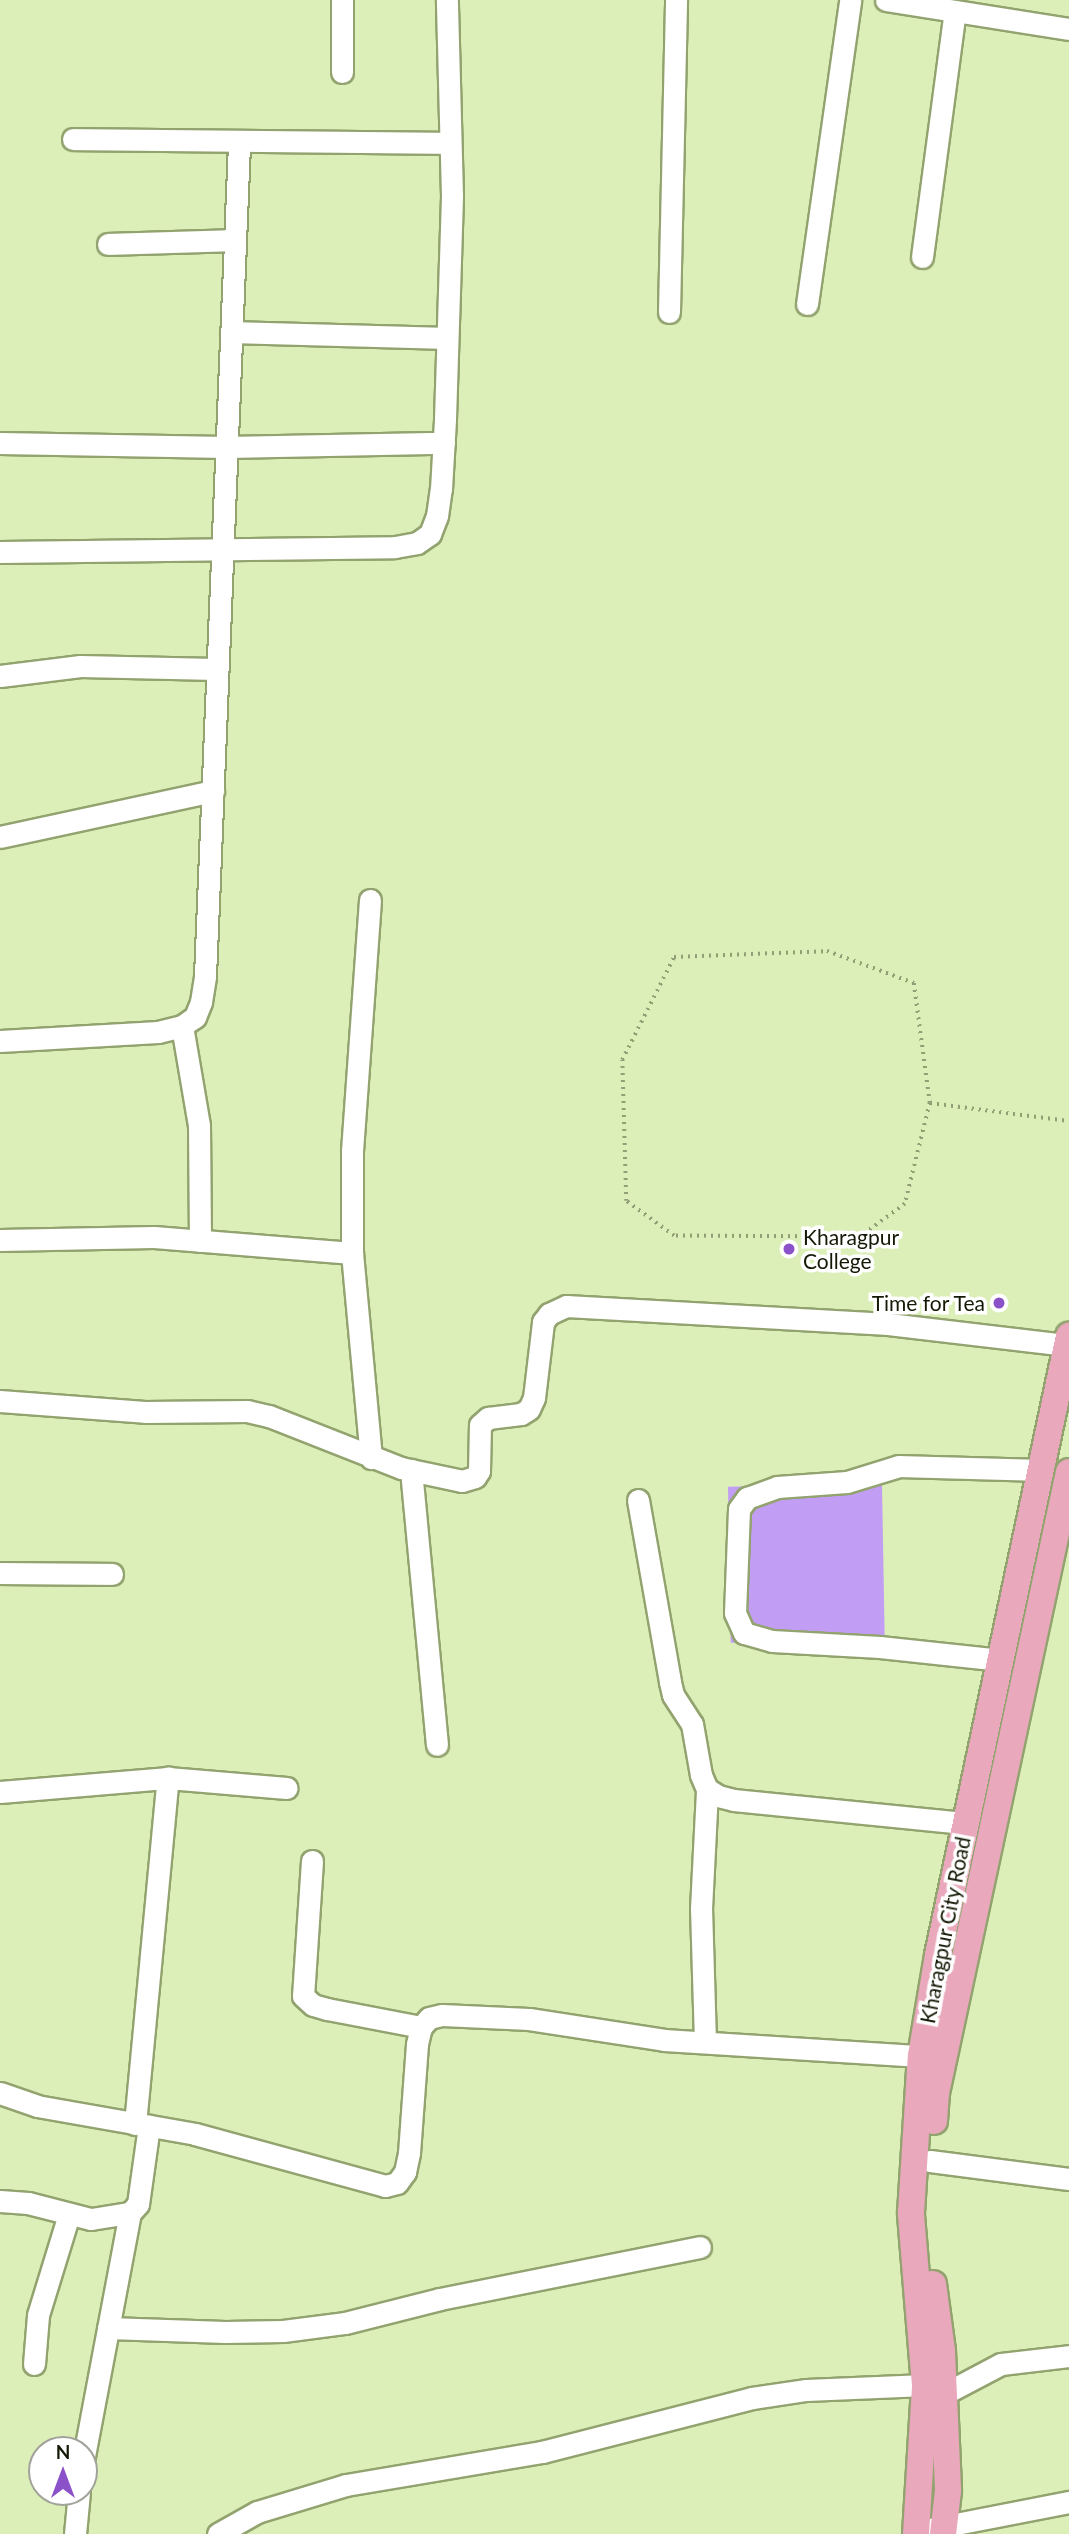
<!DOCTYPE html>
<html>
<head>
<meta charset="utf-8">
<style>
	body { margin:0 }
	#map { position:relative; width:1069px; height:2534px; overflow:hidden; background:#dcefb8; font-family:Lato,sans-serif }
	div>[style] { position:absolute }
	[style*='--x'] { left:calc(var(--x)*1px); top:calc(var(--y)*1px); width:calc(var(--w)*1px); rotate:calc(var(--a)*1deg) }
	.water>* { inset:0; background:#c19df3; transform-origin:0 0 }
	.path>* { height:3.5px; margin-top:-1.75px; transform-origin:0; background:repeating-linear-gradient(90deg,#919f75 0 2px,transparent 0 7px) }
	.roads { filter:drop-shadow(2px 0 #92a36f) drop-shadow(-2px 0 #92a36f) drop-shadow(0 2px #92a36f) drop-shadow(0 -2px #92a36f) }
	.minor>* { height:21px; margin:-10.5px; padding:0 10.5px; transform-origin:10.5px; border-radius:10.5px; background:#fff }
	.major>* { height:26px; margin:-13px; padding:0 13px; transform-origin:13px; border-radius:13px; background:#e9a8bb }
	.dots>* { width:19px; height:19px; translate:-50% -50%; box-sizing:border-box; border:4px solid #fff; border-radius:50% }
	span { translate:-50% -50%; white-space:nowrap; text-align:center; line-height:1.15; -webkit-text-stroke:7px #fff; paint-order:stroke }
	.poi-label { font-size:21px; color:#131905 }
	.left { translate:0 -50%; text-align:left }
	.right { translate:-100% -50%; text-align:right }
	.street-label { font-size:21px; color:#131905 }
	.north { position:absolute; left:28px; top:2436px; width:70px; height:70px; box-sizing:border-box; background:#fff; border:2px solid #a1a39b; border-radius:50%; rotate:0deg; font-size:19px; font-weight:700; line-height:28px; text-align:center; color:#131905 }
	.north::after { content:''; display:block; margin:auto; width:24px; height:32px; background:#8a51c9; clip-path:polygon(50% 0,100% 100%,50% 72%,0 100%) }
</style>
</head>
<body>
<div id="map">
	<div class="water">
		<i style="left:882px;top:1484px;width:156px;height:154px;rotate:89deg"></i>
	</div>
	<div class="path">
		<i style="--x:827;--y:951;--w:93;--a:20.2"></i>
		<i style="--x:914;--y:983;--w:121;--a:82.4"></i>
		<i style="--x:930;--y:1103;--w:104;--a:103.9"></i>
		<i style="--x:905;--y:1204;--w:56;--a:143.7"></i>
		<i style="--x:860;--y:1237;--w:186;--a:-179.7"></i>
		<i style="--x:674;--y:1236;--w:59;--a:-143.9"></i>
		<i style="--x:626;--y:1201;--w:141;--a:-91.6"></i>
		<i style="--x:622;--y:1060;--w:115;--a:-63.2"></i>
		<i style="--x:674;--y:957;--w:153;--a:-2.2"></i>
		<i style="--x:930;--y:1103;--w:140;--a:7.4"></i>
	</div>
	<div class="roads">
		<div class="minor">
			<i style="--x:342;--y:0;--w:72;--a:90"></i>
			<i style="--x:886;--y:0;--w:185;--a:9"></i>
			<i style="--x:73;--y:139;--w:377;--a:0.6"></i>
			<i style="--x:108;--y:244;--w:127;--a:-1.8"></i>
			<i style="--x:922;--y:257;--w:248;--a:-82.4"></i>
			<i style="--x:807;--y:304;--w:307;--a:-81.9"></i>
			<i style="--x:669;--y:312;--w:312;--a:-88.7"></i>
			<i style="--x:231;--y:332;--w:216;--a:1.6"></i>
			<i style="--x:0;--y:443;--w:226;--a:1"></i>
			<i style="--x:226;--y:447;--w:218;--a:-1.1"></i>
			<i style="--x:0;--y:552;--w:395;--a:-0.7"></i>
			<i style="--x:395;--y:547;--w:22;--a:-10"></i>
			<i style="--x:417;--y:543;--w:16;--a:-35"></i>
			<i style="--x:430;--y:534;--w:19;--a:-69"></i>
			<i style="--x:437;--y:516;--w:27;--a:-82"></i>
			<i style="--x:441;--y:489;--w:70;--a:-86.7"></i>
			<i style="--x:445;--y:419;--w:223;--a:-88.2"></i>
			<i style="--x:452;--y:196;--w:196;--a:-91.5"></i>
			<i style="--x:0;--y:676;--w:81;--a:-7.1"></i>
			<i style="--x:80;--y:666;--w:136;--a:1.3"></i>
			<i style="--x:0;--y:837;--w:218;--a:-12.2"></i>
			<i style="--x:370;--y:900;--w:251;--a:94.1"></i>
			<i style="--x:352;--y:1150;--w:103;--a:90"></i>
			<i style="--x:352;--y:1253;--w:206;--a:84.7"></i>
			<i style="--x:182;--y:1026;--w:100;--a:80.3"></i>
			<i style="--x:199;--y:1125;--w:116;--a:89.5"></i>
			<i style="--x:0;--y:1041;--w:158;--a:-3.3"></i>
			<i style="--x:158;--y:1032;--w:25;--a:-14"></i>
			<i style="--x:182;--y:1026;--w:16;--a:-35"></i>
			<i style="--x:195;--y:1017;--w:16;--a:-68"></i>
			<i style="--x:201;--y:1002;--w:26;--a:-81"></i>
			<i style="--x:205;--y:976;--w:834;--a:-87.66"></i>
			<i style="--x:0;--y:1240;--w:154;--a:-1.1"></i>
			<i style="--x:154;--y:1237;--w:199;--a:4.6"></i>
			<i style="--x:0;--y:1401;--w:145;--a:4.3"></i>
			<i style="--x:145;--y:1412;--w:102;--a:-0.6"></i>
			<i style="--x:247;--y:1411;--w:23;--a:13"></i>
			<i style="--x:269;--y:1416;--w:142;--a:21.5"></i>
			<i style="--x:401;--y:1468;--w:62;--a:12"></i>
			<i style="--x:462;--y:1481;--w:14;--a:-17"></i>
			<i style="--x:475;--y:1477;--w:7;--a:-56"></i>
			<i style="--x:479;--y:1471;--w:46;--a:-88.8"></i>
			<i style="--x:480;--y:1425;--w:11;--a:-41"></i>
			<i style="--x:488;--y:1418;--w:33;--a:-7"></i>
			<i style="--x:521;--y:1414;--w:9;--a:-32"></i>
			<i style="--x:529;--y:1409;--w:12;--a:-66"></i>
			<i style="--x:534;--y:1398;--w:77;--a:-83.2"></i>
			<i style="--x:543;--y:1322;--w:10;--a:-53"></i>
			<i style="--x:549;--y:1314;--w:19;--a:-25"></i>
			<i style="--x:566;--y:1306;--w:323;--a:3.2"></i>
			<i style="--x:888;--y:1324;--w:180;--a:6.7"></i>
			<i style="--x:411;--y:1470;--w:276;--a:84.6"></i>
			<i style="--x:638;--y:1500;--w:185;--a:80"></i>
			<i style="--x:670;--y:1682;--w:13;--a:77"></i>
			<i style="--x:673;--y:1695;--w:35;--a:57"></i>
			<i style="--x:692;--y:1724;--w:52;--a:80"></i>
			<i style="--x:701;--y:1775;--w:15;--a:67"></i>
			<i style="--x:707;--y:1789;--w:13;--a:32"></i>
			<i style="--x:718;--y:1796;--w:16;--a:14"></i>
			<i style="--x:734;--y:1800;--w:233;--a:5.7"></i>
			<i style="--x:0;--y:1573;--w:112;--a:0.5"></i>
			<i style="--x:1001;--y:1660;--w:122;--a:-173.9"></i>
			<i style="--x:880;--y:1647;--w:108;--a:-176.8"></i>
			<i style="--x:772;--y:1641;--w:29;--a:-164"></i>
			<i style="--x:744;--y:1633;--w:22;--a:-114"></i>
			<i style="--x:735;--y:1613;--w:104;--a:-87.8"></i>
			<i style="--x:739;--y:1509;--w:14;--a:-54"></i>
			<i style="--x:747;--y:1498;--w:32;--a:-20"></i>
			<i style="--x:777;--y:1487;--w:70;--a:-4.1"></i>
			<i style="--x:847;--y:1482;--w:54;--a:-17.1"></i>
			<i style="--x:899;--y:1466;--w:142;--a:1.6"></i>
			<i style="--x:0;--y:1792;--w:169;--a:-4.8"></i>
			<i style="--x:168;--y:1778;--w:119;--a:4.8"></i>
			<i style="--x:312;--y:1861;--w:135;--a:93.8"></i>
			<i style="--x:303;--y:1996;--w:13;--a:42"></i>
			<i style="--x:313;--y:2005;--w:15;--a:16"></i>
			<i style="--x:327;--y:2009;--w:96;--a:10.8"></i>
			<i style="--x:705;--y:2042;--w:133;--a:-91.7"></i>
			<i style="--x:701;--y:1909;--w:120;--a:-87.1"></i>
			<i style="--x:0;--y:2093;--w:39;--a:19"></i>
			<i style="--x:37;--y:2106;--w:160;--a:10"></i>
			<i style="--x:195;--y:2134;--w:197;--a:15.3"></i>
			<i style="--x:385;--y:2186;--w:12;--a:-14"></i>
			<i style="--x:397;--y:2183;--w:14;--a:-54"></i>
			<i style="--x:405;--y:2172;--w:19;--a:-78"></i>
			<i style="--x:409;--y:2153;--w:109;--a:-85.8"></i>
			<i style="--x:417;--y:2044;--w:17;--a:-77"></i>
			<i style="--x:421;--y:2027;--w:12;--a:-48"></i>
			<i style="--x:429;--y:2018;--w:13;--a:-13"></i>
			<i style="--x:442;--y:2015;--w:87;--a:2.6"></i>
			<i style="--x:529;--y:2019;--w:137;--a:8.8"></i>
			<i style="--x:664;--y:2040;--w:257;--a:3.6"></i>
			<i style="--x:135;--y:2124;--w:348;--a:-84.6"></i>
			<i style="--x:930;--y:2161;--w:140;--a:7.4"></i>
			<i style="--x:0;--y:2201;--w:28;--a:4"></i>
			<i style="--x:28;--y:2203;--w:65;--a:14.3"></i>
			<i style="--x:91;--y:2219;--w:39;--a:-9"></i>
			<i style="--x:130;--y:2213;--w:12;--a:-48"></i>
			<i style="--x:138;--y:2204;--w:79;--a:-82"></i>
			<i style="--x:108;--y:2328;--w:117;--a:2"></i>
			<i style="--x:225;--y:2332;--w:58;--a:-1"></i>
			<i style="--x:283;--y:2331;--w:63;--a:-7.4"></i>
			<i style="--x:345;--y:2323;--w:98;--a:-14.2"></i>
			<i style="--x:440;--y:2299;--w:265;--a:-11.3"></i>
			<i style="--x:34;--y:2364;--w:49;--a:-85.3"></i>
			<i style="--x:38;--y:2315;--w:106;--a:-72.9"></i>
			<i style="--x:944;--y:2394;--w:64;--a:-27.8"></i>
			<i style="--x:1001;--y:2364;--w:68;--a:-6.7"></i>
			<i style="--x:84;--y:2456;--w:247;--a:-79.3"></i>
			<i style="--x:930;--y:2529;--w:142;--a:-11"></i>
			<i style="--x:75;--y:2534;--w:42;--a:-84.6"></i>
			<i style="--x:218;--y:2534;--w:45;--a:-29.4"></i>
			<i style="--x:257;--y:2512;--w:93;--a:-16.9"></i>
			<i style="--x:346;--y:2485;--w:199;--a:-9.6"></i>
			<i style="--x:542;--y:2452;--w:217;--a:-14.4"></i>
			<i style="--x:752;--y:2398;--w:55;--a:-8.4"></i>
			<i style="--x:806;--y:2390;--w:119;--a:-2.4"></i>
		</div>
		<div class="major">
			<i style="--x:934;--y:2121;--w:28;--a:-86"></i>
			<i style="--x:936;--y:2093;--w:635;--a:-77.91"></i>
			<i style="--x:933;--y:2284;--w:68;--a:82.3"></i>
			<i style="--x:942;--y:2351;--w:140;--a:87.5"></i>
			<i style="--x:948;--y:2491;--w:43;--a:96.6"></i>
			<i style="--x:916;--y:2534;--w:149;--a:-86.5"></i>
			<i style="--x:925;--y:2385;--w:173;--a:-94.7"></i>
			<i style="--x:911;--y:2213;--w:157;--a:-86.4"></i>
			<i style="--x:921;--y:2056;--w:102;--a:-80.4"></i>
			<i style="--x:938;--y:1955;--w:633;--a:-78.05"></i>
		</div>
	</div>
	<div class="dots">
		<i style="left:789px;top:1249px;background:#8a51c9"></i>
		<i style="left:999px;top:1303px;background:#8a51c9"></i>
	</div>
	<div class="poi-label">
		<span class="left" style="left:803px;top:1249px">Kharagpur<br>College</span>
		<span class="right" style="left:985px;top:1303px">Time for Tea</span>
	</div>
	<div class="street-label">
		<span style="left:945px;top:1930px;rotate:-79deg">Kharagpur City Road</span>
	</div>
	<div class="north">N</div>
</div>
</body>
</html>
